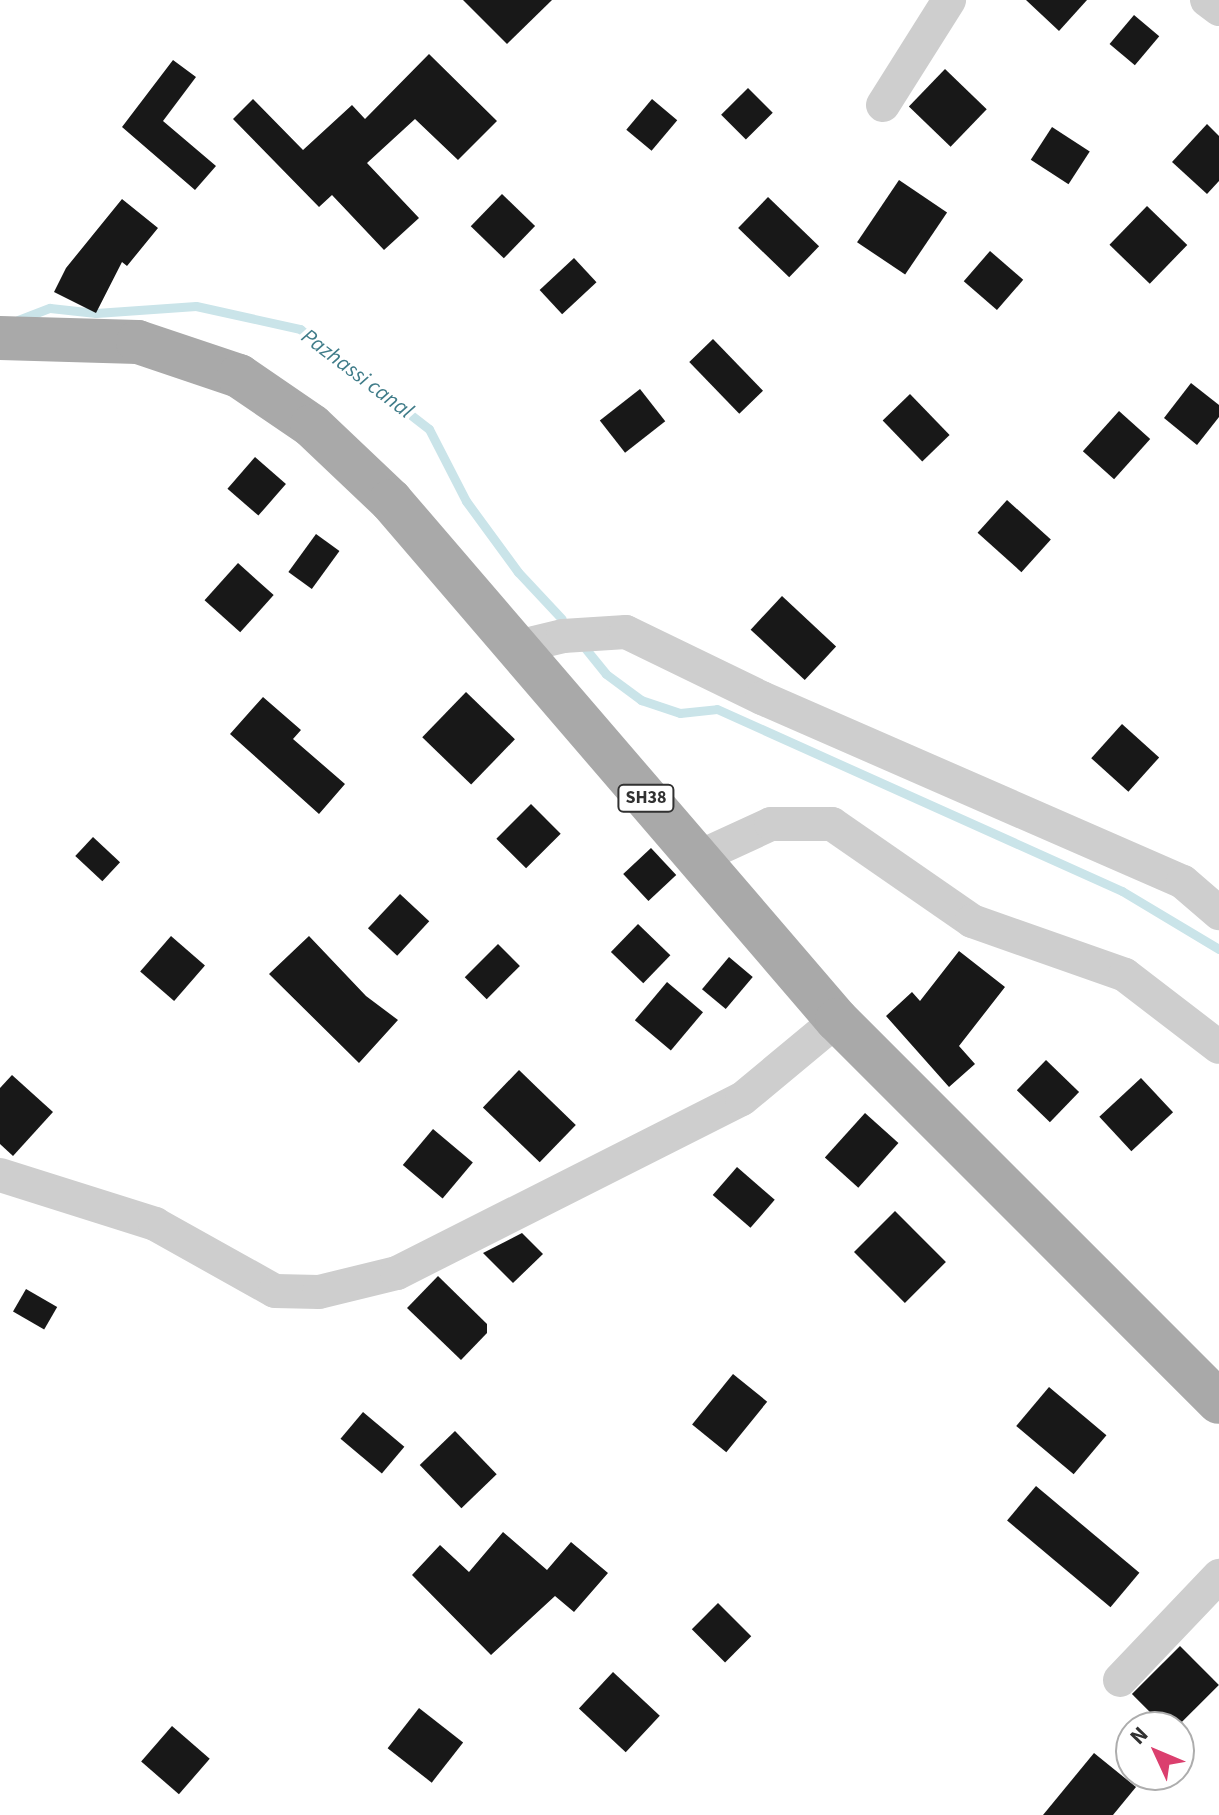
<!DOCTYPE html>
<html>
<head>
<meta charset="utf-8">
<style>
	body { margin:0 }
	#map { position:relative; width:1219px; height:1815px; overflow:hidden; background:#fff; font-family:"Source Sans 3",sans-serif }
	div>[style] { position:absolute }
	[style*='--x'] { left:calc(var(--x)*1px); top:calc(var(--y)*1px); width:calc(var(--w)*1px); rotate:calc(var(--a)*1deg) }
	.stream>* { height:9px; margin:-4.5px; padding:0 4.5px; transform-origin:4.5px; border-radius:4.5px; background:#cae4e9 }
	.building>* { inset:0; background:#181818; transform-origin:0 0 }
	.minor>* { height:34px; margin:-17px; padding:0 17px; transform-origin:17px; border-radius:17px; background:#cecece }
	.primary>* { height:44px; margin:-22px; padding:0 22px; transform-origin:22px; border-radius:22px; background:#a9a9a9 }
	span { translate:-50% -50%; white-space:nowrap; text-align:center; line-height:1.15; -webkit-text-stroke:8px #fff; paint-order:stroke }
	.shield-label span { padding:2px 6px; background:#fff; border:2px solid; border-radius:6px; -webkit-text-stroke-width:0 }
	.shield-label { font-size:18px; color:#313131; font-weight:700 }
	.water-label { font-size:22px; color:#407c89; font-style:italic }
	.north { position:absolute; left:1115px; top:1711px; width:80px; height:80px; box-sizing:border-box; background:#fff; border:2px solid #adadad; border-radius:50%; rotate:314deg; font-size:22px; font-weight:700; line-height:32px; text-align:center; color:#313131 }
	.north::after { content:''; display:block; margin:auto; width:28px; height:36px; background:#db3f6e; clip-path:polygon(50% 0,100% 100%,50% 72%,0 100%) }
</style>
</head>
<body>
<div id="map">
	<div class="stream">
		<i style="--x:18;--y:320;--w:34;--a:-21"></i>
		<i style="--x:50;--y:308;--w:46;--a:6.2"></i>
		<i style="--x:96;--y:313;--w:100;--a:-4"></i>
		<i style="--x:196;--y:306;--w:107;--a:12.5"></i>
		<i style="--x:300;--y:329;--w:163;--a:37.8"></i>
		<i style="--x:429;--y:429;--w:81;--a:62.8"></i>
		<i style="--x:466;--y:501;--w:88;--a:53.8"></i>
		<i style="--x:518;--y:572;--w:64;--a:46.9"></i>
		<i style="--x:585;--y:648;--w:33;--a:51"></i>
		<i style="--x:606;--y:674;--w:44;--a:36.6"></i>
		<i style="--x:641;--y:700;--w:41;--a:18.4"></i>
		<i style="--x:680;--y:713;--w:37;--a:-6"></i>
		<i style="--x:717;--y:709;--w:444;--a:24.2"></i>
		<i style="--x:1122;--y:891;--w:113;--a:30.9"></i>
	</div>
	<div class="building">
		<i style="clip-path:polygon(463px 0,552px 0,507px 44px)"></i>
		<i style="clip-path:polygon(1026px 0,1087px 0,1059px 31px)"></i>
		<i style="left:1134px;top:15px;width:33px;height:38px;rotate:40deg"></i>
		<i style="clip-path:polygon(429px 54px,497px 121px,458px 160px,415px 119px,367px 163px,419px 218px,384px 250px,332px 195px,319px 207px,233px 119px,253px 99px,303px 150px,352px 105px,365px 119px)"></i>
		<i style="clip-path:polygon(173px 60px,196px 77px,163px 121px,216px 166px,195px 190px,122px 127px)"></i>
		<i style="left:945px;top:69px;width:58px;height:52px;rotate:44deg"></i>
		<i style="left:748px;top:88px;width:35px;height:38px;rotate:45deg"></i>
		<i style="left:652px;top:99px;width:33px;height:40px;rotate:40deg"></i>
		<i style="clip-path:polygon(1207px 124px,1219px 136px,1219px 181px,1207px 194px,1172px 162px)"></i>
		<i style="left:1052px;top:127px;width:45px;height:39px;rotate:33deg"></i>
		<i style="left:899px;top:180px;width:58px;height:75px;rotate:34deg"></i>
		<i style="left:502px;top:194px;width:46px;height:45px;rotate:44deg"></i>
		<i style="left:768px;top:197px;width:71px;height:43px;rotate:44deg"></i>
		<i style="clip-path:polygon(122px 199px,158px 228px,127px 266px,122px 262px,96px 313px,54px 292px,66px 268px)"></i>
		<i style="left:1147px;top:206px;width:56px;height:54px;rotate:44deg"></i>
		<i style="left:990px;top:251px;width:44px;height:40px;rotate:41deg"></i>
		<i style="left:574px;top:258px;width:33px;height:47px;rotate:47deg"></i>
		<i style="left:713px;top:339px;width:72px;height:33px;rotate:46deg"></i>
		<i style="clip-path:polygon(1191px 383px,1219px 405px,1219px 417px,1197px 445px,1164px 418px)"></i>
		<i style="left:640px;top:389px;width:41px;height:51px;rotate:52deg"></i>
		<i style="left:910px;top:394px;width:57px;height:38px;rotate:46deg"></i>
		<i style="left:1119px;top:411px;width:42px;height:54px;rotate:42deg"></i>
		<i style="left:255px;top:457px;width:41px;height:42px;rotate:41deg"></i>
		<i style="left:1007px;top:500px;width:59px;height:44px;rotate:42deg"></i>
		<i style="left:316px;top:534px;width:29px;height:47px;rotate:36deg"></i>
		<i style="left:238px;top:563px;width:48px;height:50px;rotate:42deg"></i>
		<i style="left:782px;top:596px;width:74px;height:46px;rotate:43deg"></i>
		<i style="left:466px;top:692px;width:68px;height:63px;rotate:44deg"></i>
		<i style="clip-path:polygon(263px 697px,301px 730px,293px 739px,345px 784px,319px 814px,230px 734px)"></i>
		<i style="left:1122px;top:724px;width:50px;height:46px;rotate:42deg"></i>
		<i style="left:531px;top:804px;width:42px;height:49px;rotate:45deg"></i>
		<i style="left:93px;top:837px;width:37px;height:26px;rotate:43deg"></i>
		<i style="left:651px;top:848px;width:37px;height:38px;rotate:47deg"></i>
		<i style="left:400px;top:894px;width:40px;height:47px;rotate:43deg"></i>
		<i style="left:638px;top:924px;width:45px;height:39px;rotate:44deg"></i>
		<i style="left:171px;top:936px;width:45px;height:47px;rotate:41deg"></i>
		<i style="clip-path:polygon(309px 936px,366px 996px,398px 1020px,359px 1063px,269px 974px)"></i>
		<i style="left:498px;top:944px;width:31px;height:47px;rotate:45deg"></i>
		<i style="clip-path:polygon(959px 951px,1005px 987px,959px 1046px,975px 1064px,949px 1087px,886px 1016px,912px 992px,920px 1001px)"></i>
		<i style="left:729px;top:957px;width:31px;height:42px;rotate:40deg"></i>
		<i style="left:667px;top:982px;width:47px;height:50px;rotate:40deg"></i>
		<i style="left:1046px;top:1060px;width:46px;height:42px;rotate:44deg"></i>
		<i style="left:519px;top:1070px;width:79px;height:52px;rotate:44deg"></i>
		<i style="clip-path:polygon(12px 1075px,53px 1112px,13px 1156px,0 1144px,0 1088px)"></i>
		<i style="left:1141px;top:1078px;width:47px;height:57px;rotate:47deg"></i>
		<i style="left:865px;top:1113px;width:45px;height:60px;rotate:42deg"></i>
		<i style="left:433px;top:1129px;width:52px;height:47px;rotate:40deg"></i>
		<i style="left:737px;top:1167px;width:50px;height:37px;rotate:41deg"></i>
		<i style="left:895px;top:1211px;width:72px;height:58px;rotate:45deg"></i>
		<i style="clip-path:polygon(522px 1233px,543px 1254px,513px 1283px,483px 1253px)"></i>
		<i style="clip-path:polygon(438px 1276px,487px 1324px,487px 1333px,461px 1360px,407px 1308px)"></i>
		<i style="left:26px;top:1289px;width:36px;height:26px;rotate:30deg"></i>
		<i style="left:733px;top:1374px;width:44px;height:65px;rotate:39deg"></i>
		<i style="left:1049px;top:1387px;width:75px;height:51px;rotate:40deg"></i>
		<i style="left:363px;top:1412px;width:54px;height:35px;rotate:40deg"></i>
		<i style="left:455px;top:1431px;width:60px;height:49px;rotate:46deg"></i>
		<i style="left:1036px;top:1486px;width:135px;height:45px;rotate:40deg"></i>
		<i style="clip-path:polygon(503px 1532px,547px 1570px,571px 1542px,608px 1573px,574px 1612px,555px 1596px,491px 1655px,412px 1575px,440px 1545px,469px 1572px)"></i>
		<i style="left:718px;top:1603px;width:47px;height:37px;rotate:45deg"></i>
		<i style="left:1180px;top:1646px;width:55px;height:68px;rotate:45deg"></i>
		<i style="left:613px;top:1672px;width:64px;height:50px;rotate:43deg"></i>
		<i style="left:419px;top:1708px;width:56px;height:51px;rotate:38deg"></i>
		<i style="left:172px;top:1726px;width:50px;height:47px;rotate:41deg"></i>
		<i style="clip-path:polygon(1094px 1753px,1136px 1787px,1113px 1815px,1043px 1815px)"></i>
	</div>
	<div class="minor">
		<i style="--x:1207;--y:0;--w:15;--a:37"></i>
		<i style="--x:883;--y:105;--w:124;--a:-57.8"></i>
		<i style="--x:517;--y:647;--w:47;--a:-13.4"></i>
		<i style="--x:563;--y:636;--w:63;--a:-3.6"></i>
		<i style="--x:626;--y:632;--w:151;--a:25.9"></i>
		<i style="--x:762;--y:698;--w:459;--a:23.6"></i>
		<i style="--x:1183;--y:882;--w:48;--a:40.7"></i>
		<i style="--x:697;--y:858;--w:81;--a:-24.7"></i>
		<i style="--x:771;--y:824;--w:61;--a:0"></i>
		<i style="--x:832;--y:824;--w:170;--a:34.7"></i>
		<i style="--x:972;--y:921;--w:162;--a:19.4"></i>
		<i style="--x:1125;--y:975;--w:118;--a:37.5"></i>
		<i style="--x:0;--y:1175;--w:163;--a:17.5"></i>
		<i style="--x:155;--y:1224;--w:137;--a:29.2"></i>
		<i style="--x:275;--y:1291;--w:44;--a:1.3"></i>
		<i style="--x:319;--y:1292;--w:80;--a:-13.7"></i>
		<i style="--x:397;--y:1273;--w:386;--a:-26.8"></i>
		<i style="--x:742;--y:1099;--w:124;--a:-39.7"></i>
		<i style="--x:1120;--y:1680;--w:144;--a:-46.4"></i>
	</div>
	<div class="primary">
		<i style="--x:0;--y:338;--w:138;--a:1.7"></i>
		<i style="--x:138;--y:342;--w:107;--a:18.6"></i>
		<i style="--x:239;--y:376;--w:88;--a:34.4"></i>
		<i style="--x:312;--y:426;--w:109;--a:43.5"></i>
		<i style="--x:391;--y:501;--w:684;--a:49.33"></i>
		<i style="--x:837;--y:1020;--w:540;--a:45"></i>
	</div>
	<div class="shield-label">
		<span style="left:646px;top:798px">SH38</span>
	</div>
	<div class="water-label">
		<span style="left:357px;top:374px;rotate:37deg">Pazhassi canal</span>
	</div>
	<div class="north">N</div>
</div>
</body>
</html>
